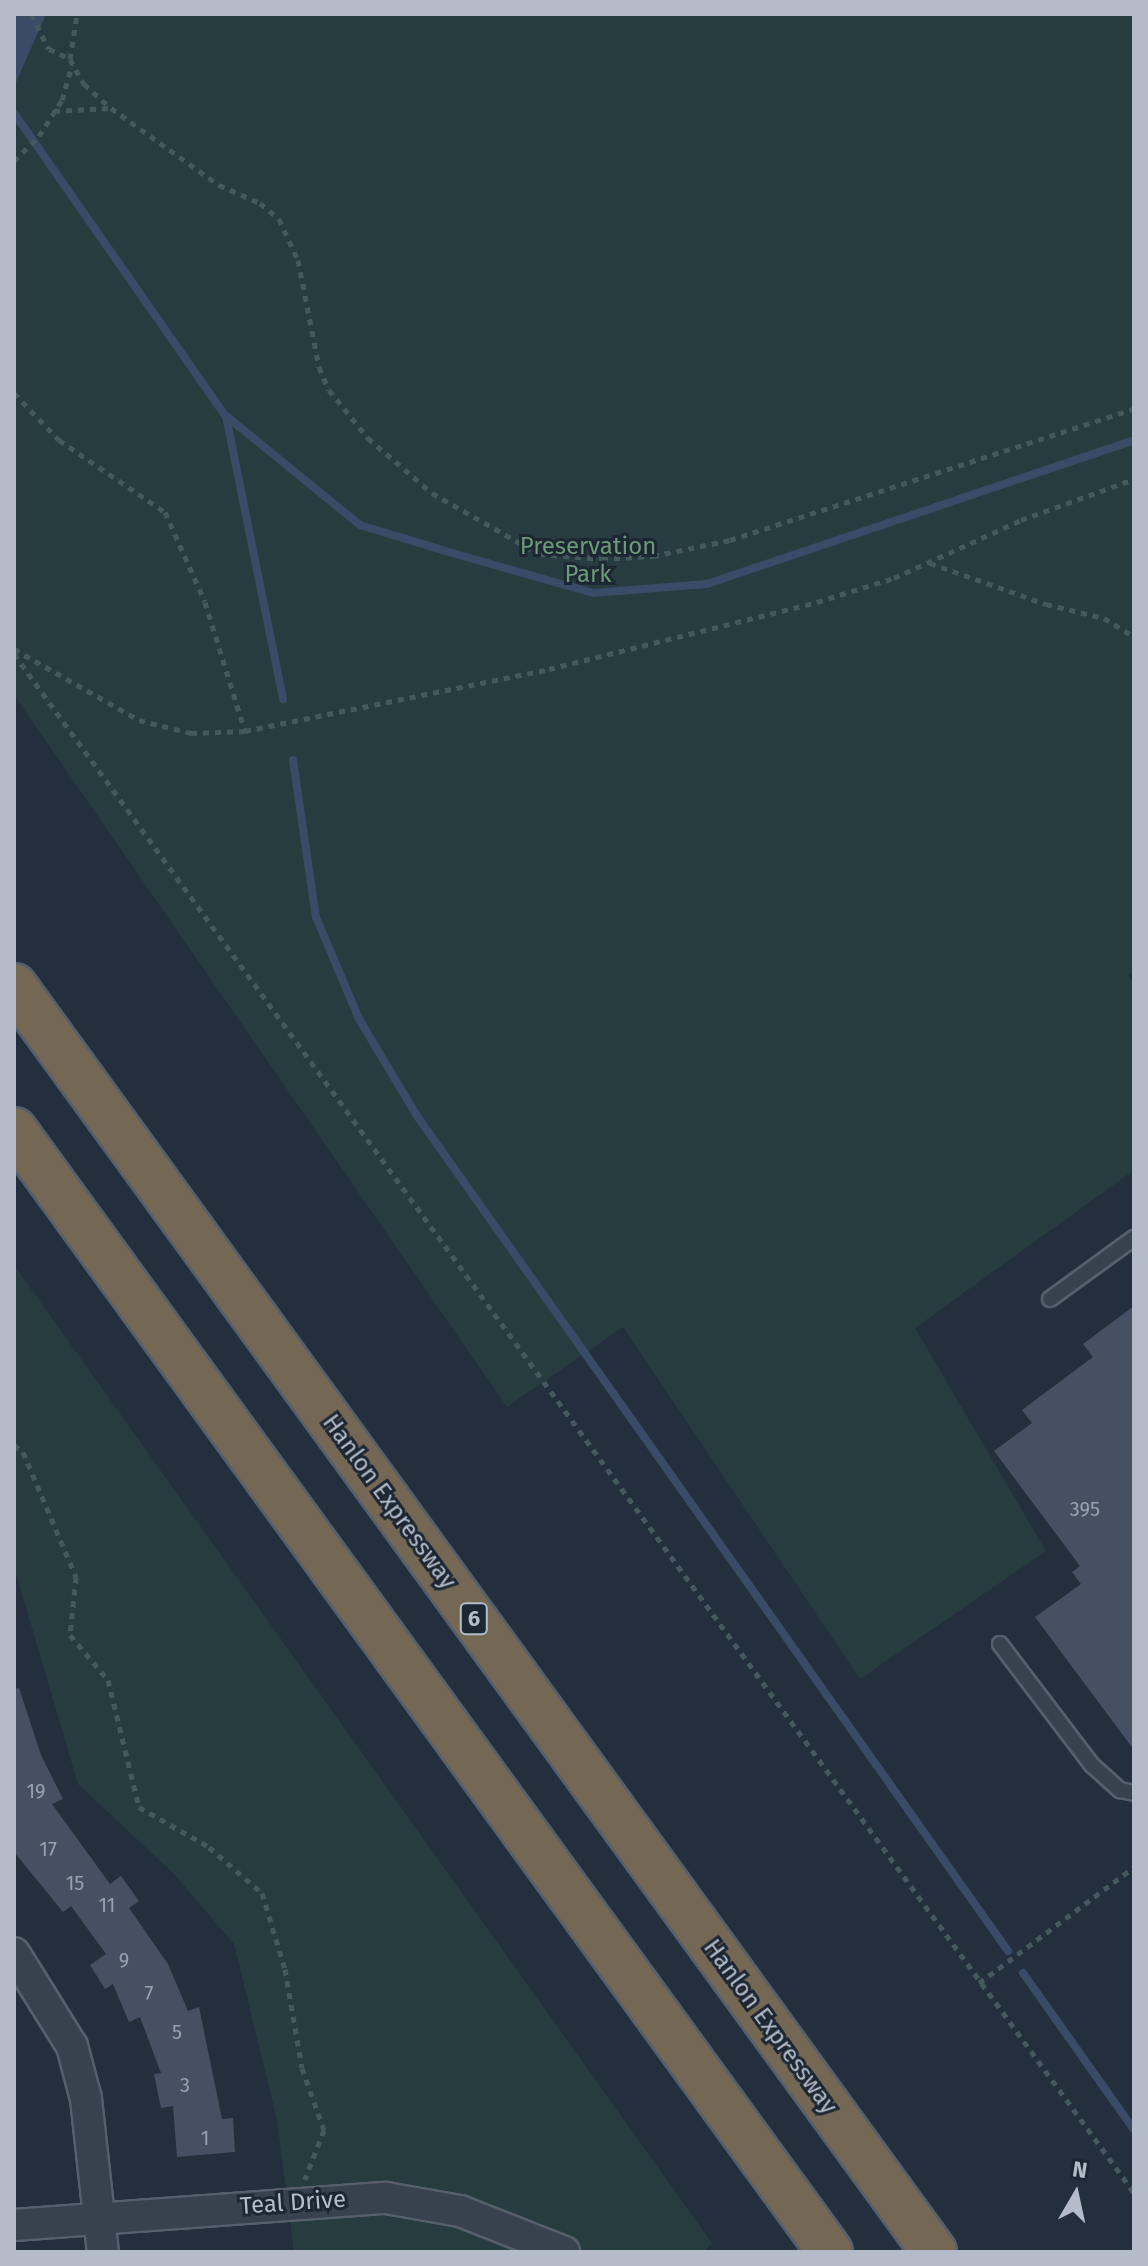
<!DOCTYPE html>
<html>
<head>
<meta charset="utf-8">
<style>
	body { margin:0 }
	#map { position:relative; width:1148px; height:2266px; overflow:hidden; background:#242f3e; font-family:"Fira Sans",sans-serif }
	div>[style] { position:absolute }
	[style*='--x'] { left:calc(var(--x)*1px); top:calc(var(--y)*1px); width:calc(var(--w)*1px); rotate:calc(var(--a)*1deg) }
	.green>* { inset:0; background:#263c3f }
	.water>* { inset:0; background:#394c67 }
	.stream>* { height:8px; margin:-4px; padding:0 4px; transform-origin:4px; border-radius:4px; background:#394c67 }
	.building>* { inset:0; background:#455162 }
	.path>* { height:5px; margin-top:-2.5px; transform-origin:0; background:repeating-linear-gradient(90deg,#44595c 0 6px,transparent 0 12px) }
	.roads { filter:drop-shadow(2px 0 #565f6c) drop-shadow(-2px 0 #565f6c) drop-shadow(0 2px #565f6c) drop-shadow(0 -2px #565f6c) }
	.service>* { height:14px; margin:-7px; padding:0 7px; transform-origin:7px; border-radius:7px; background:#38414e }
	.minor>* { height:30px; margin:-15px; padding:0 15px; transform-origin:15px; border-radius:15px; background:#38414e }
	.motorway>* { height:44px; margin:-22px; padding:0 22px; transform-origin:22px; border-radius:22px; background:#746855 }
	span { translate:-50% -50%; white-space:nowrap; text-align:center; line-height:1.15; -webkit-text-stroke:6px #1d2633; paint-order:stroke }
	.number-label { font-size:20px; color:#98a1af }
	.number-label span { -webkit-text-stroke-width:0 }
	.shield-label span { padding:2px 6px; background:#1d2633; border:2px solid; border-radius:6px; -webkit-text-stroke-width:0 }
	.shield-label { font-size:22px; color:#b4bcc9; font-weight:700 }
	.park-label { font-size:24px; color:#6b9a76 }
	.street-label { font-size:24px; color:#b4bcc9 }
	.frame { position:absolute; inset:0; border:16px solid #b4bcc9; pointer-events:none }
	.north { position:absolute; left:1036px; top:2154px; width:80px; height:80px; -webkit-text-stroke:6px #1d2633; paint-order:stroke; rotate:9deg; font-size:22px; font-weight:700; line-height:32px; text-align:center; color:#b4bcc9 }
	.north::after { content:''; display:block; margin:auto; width:28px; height:36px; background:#b4bcc9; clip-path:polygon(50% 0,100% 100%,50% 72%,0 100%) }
</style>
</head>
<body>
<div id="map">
	<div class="green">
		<i style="clip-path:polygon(14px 14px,1134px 14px,1134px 970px,1128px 975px,1134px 983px,1134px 1170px,915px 1328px,1046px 1551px,860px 1679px,623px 1327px,507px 1407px,14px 695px)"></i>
		<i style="clip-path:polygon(14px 1265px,712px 2243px,703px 2252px,294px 2252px,277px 2120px,234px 1944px,175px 1875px,78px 1784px,14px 1567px)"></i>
	</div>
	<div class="water">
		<i style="clip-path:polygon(14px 14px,46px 14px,14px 87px)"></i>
	</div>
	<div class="stream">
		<i style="--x:14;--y:113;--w:368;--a:55.1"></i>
		<i style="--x:225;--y:415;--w:174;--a:39.2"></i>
		<i style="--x:360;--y:525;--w:96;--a:16.9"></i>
		<i style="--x:452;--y:553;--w:147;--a:15.8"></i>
		<i style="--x:593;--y:593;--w:114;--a:-4.5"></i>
		<i style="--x:707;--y:584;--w:451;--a:-18.6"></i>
		<i style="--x:226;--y:416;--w:289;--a:78.6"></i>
		<i style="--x:293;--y:760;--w:159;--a:81.7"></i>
		<i style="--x:316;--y:917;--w:111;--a:67.1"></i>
		<i style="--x:359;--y:1019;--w:113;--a:59.1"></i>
		<i style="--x:417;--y:1116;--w:1023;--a:54.71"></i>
		<i style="--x:1023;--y:1973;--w:192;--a:54.7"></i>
	</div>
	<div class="building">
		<i style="clip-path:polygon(1134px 1306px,1134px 1750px,1035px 1617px,1081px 1584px,1072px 1572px,1080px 1566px,994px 1451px,1032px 1423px,1022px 1410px,1093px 1357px,1083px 1344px)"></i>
		<i style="clip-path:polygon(19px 1688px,41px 1755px,63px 1799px,52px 1804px,110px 1884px,121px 1876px,139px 1901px,129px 1908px,168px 1964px,188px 2011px,199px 2007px,222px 2119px,233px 2118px,235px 2152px,177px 2157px,173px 2106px,161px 2108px,154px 2074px,161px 2073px,140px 2017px,129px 2022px,113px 1984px,105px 1989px,90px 1965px,106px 1954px,71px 1906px,63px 1912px,14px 1852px,14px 1689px)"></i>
	</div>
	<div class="path">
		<i style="--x:31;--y:14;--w:39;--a:63"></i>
		<i style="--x:49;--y:49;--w:23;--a:25"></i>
		<i style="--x:70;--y:59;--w:29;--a:61"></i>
		<i style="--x:84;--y:84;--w:36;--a:42"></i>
		<i style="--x:111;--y:108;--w:133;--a:35.5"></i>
		<i style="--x:219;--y:185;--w:45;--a:23.7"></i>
		<i style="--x:260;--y:203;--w:25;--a:40"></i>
		<i style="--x:279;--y:219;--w:45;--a:65.1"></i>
		<i style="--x:298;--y:260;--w:109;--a:78.9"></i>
		<i style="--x:319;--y:367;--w:25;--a:67"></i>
		<i style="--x:329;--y:390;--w:62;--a:50.9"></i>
		<i style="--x:368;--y:438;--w:84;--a:40.7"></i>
		<i style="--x:432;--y:493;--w:123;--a:29.7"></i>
		<i style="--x:539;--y:554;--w:63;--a:4.5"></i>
		<i style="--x:602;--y:559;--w:51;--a:-3.4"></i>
		<i style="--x:653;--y:556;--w:79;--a:-11.7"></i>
		<i style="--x:730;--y:540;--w:425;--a:-18"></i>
		<i style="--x:70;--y:59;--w:46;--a:-81.2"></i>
		<i style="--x:54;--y:111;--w:57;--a:-3"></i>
		<i style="--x:14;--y:161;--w:35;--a:-45"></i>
		<i style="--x:39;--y:136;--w:43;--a:-57.4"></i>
		<i style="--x:62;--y:100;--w:37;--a:-74"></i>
		<i style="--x:14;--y:393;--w:65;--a:46.2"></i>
		<i style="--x:59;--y:440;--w:128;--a:34.2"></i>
		<i style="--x:165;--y:512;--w:98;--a:66"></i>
		<i style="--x:205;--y:602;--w:135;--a:72.8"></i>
		<i style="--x:930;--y:563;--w:123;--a:19.5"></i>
		<i style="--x:1046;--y:604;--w:60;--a:13.6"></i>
		<i style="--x:1104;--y:618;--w:36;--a:32"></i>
		<i style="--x:14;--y:649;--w:144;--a:29.6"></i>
		<i style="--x:139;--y:720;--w:54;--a:14"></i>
		<i style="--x:191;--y:733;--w:54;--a:-2.1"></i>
		<i style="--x:245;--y:731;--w:310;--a:-11.5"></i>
		<i style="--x:549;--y:669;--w:276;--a:-14"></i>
		<i style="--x:817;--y:602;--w:81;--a:-17.3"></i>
		<i style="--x:894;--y:578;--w:140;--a:-24.5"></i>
		<i style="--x:1021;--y:520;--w:120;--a:-19.9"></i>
		<i style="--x:14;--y:654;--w:1903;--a:53.95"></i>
		<i style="--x:14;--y:1445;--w:11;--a:38"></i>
		<i style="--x:23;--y:1452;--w:136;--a:67"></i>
		<i style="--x:76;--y:1577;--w:58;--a:95.9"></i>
		<i style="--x:70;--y:1635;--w:59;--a:49.8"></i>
		<i style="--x:108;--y:1680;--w:131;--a:76.3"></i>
		<i style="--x:139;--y:1807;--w:81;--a:29.7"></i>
		<i style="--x:209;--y:1847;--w:70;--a:41"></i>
		<i style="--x:262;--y:1893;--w:79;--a:73.2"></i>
		<i style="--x:285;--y:1969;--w:100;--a:80.3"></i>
		<i style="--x:302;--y:2068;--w:66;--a:70.5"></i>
		<i style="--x:324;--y:2130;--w:53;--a:111.2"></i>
		<i style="--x:979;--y:1983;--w:194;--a:-36.8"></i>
	</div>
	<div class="roads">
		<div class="service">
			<i style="--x:1050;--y:1299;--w:104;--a:-36"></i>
			<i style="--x:1000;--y:1644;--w:152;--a:52.8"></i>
			<i style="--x:1092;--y:1765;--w:38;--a:42"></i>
			<i style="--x:1120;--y:1790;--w:14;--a:12"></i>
		</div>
		<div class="minor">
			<i style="--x:14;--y:1953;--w:110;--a:58.1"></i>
			<i style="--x:72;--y:2046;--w:55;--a:75.2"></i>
			<i style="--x:86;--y:2099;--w:154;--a:83.7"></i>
			<i style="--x:14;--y:2225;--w:373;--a:-4.2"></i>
			<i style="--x:386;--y:2198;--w:75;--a:10"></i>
			<i style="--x:460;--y:2211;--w:112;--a:21.5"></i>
		</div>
		<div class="motorway">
			<i style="--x:14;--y:986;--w:1565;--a:53.99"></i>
			<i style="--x:14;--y:1130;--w:1387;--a:53.97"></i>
		</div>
	</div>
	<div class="number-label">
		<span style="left:1085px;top:1509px">395</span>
		<span style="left:36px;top:1791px">19</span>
		<span style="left:48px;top:1849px">17</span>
		<span style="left:75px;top:1883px">15</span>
		<span style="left:107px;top:1905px">11</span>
		<span style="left:124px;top:1960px">9</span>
		<span style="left:149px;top:1993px">7</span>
		<span style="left:177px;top:2032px">5</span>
		<span style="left:185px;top:2085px">3</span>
		<span style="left:205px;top:2138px">1</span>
	</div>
	<div class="shield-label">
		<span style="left:474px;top:1619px">6</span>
	</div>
	<div class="park-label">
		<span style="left:588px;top:561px">Preservation<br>Park</span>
	</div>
	<div class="street-label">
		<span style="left:389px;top:1502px;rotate:54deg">Hanlon Expressway</span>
		<span style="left:770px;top:2027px;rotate:54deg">Hanlon Expressway</span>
		<span style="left:293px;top:2203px;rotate:-4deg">Teal Drive</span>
	</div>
	<div class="frame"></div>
	<div class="north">N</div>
</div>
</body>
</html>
